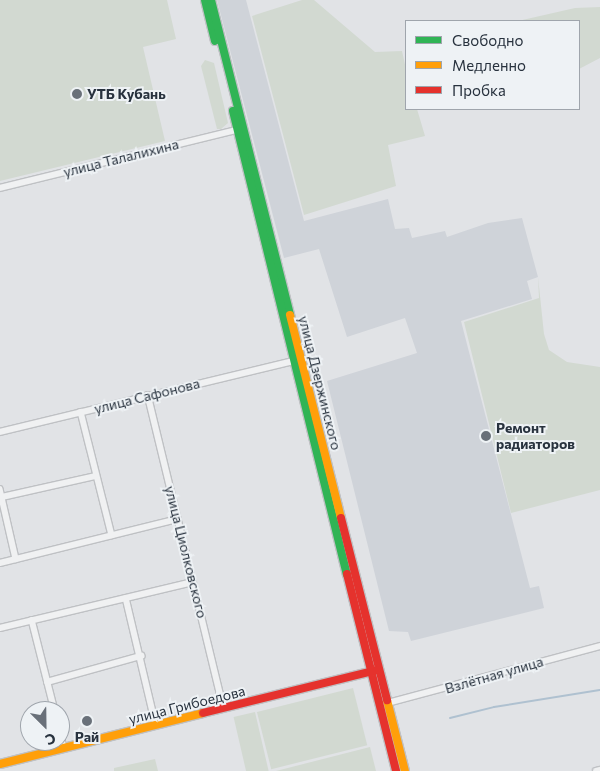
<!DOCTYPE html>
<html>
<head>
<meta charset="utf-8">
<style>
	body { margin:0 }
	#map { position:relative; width:600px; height:771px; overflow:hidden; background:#e1e3e6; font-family:Commissioner,sans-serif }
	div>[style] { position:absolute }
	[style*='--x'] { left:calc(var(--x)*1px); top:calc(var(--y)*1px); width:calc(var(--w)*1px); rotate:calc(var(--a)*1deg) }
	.built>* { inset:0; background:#cfd3d9 }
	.green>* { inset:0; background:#d2d9d1; transform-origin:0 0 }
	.stream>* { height:2px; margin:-1px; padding:0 1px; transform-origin:1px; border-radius:1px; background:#afc1d0 }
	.roads { filter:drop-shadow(1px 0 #bfc1c4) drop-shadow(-1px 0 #bfc1c4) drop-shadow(0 1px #bfc1c4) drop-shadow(0 -1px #bfc1c4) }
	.street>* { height:5.5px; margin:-2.75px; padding:0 2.75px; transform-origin:2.75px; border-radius:2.75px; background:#f0f1f2 }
	.fast>* { height:8px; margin:-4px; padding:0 4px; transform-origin:4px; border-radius:4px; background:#30b455 }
	.slow>* { height:8px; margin:-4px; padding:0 4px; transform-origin:4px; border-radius:4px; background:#ff9f0a }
	.jam>* { height:8px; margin:-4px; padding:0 4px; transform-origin:4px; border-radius:4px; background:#e5322d }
	.dots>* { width:14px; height:14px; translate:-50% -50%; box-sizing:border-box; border:2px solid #eef2f5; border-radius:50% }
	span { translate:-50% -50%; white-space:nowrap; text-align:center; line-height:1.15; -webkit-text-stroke:4px #eef2f5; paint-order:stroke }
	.poi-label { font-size:14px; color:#28323e; font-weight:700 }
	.left { translate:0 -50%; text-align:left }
	.street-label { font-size:14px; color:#28323e }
	.legend { position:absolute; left:405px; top:20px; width:175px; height:90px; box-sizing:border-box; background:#eef2f5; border:1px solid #9fa5ac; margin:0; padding:6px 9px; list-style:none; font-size:15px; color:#28323e }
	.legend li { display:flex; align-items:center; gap:10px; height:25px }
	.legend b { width:25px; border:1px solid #9fa5ac }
	.north { position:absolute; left:20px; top:701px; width:50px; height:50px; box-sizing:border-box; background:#eef2f5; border:1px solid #9fa5ac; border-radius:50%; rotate:157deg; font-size:14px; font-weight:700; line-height:20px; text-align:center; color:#28323e }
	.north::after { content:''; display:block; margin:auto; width:18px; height:22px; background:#697079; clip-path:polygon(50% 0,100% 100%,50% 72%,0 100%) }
</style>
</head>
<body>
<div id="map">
	<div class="built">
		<i style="clip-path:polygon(217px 0,246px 0,304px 221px,388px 199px,395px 229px,409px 228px,412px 238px,445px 231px,447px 237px,488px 223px,522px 218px,538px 277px,527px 281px,532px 299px,461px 321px,530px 588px,539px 586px,544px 608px,411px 641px,408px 632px,389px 631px,327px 381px,417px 353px,405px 318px,347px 337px,319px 249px,284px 258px)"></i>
	</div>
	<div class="green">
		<i style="clip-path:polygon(0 0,167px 0,176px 39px,143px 47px,165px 141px,0 181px)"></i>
		<i style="clip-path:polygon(302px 0,314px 0,375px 52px,402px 51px,406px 69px,406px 109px,417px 109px,425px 136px,388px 145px,396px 186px,304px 215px,252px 16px)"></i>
		<i style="clip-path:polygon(600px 7px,600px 58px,579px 69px,579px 21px,518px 21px,575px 8px)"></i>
		<i style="clip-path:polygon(205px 60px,214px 63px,228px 123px,221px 129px,217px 129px,201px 66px)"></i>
		<i style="clip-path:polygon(538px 277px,544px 334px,549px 350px,567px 362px,600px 367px,600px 490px,511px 513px,464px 322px,539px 298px)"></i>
		<i style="left:353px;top:688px;width:59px;height:99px;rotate:76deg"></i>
		<i style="left:255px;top:712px;width:61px;height:22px;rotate:77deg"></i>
		<i style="clip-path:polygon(370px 747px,376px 771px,276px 771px)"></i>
		<i style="clip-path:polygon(155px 759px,158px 771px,114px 771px,114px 768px)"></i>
	</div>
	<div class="stream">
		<i style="--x:450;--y:718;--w:45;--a:-14"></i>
		<i style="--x:494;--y:707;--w:107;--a:-9.1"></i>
	</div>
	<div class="roads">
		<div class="street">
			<i style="--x:0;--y:188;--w:248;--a:-13.8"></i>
			<i style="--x:148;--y:395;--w:322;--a:76.4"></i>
			<i style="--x:81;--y:412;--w:127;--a:75.9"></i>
			<i style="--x:0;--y:432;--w:302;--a:-13.6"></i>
			<i style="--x:0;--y:489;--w:72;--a:77.1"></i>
			<i style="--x:2;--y:497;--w:96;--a:-12.6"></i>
			<i style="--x:0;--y:563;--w:183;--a:-13.9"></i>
			<i style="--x:126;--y:598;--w:130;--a:76.7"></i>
			<i style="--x:32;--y:620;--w:94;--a:75.8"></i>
			<i style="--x:0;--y:628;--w:198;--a:-13.4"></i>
			<i style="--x:47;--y:682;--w:98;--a:-15.5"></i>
			<i style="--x:388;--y:703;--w:220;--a:-15"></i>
			<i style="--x:60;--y:732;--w:16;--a:76"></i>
			<i style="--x:596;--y:771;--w:4;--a:-14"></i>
		</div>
		<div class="fast">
			<i style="--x:205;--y:0;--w:42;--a:76.3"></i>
			<i style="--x:211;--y:0;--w:325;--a:75.9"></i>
			<i style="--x:233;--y:111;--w:477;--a:76.2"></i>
		</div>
		<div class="slow">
			<i style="--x:290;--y:315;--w:209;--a:75.9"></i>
			<i style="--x:387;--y:700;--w:73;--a:75.8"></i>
			<i style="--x:0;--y:764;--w:209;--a:-14.1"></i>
		</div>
		<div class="jam">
			<i style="--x:341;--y:518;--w:188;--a:75.8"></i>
			<i style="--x:347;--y:574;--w:203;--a:76"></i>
			<i style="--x:203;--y:713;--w:179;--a:-13.9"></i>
		</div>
	</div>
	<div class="dots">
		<i style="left:77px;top:94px;background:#697079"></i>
		<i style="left:486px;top:436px;background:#697079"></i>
		<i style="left:87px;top:721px;background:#697079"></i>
	</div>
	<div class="poi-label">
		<span class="left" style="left:87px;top:94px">УТБ Кубань</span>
		<span class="left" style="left:496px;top:436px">Ремонт<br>радиаторов</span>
		<span style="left:87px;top:737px">Рай</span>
	</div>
	<div class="street-label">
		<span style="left:121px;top:158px;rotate:-14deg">улица Талалихина</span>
		<span style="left:320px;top:383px;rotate:76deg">улица Дзержинского</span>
		<span style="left:147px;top:396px;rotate:-14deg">улица Сафонова</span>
		<span style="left:186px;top:552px;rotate:76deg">улица Циолковского</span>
		<span style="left:494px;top:675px;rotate:-16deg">Взлётная улица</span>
		<span style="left:187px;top:705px;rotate:-14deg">улица Грибоедова</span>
	</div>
	<ul class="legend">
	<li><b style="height:6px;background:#30b455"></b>Свободно</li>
	<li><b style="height:6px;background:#ff9f0a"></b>Медленно</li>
	<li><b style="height:6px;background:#e5322d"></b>Пробка</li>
	</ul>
	<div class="north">С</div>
</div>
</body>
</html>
